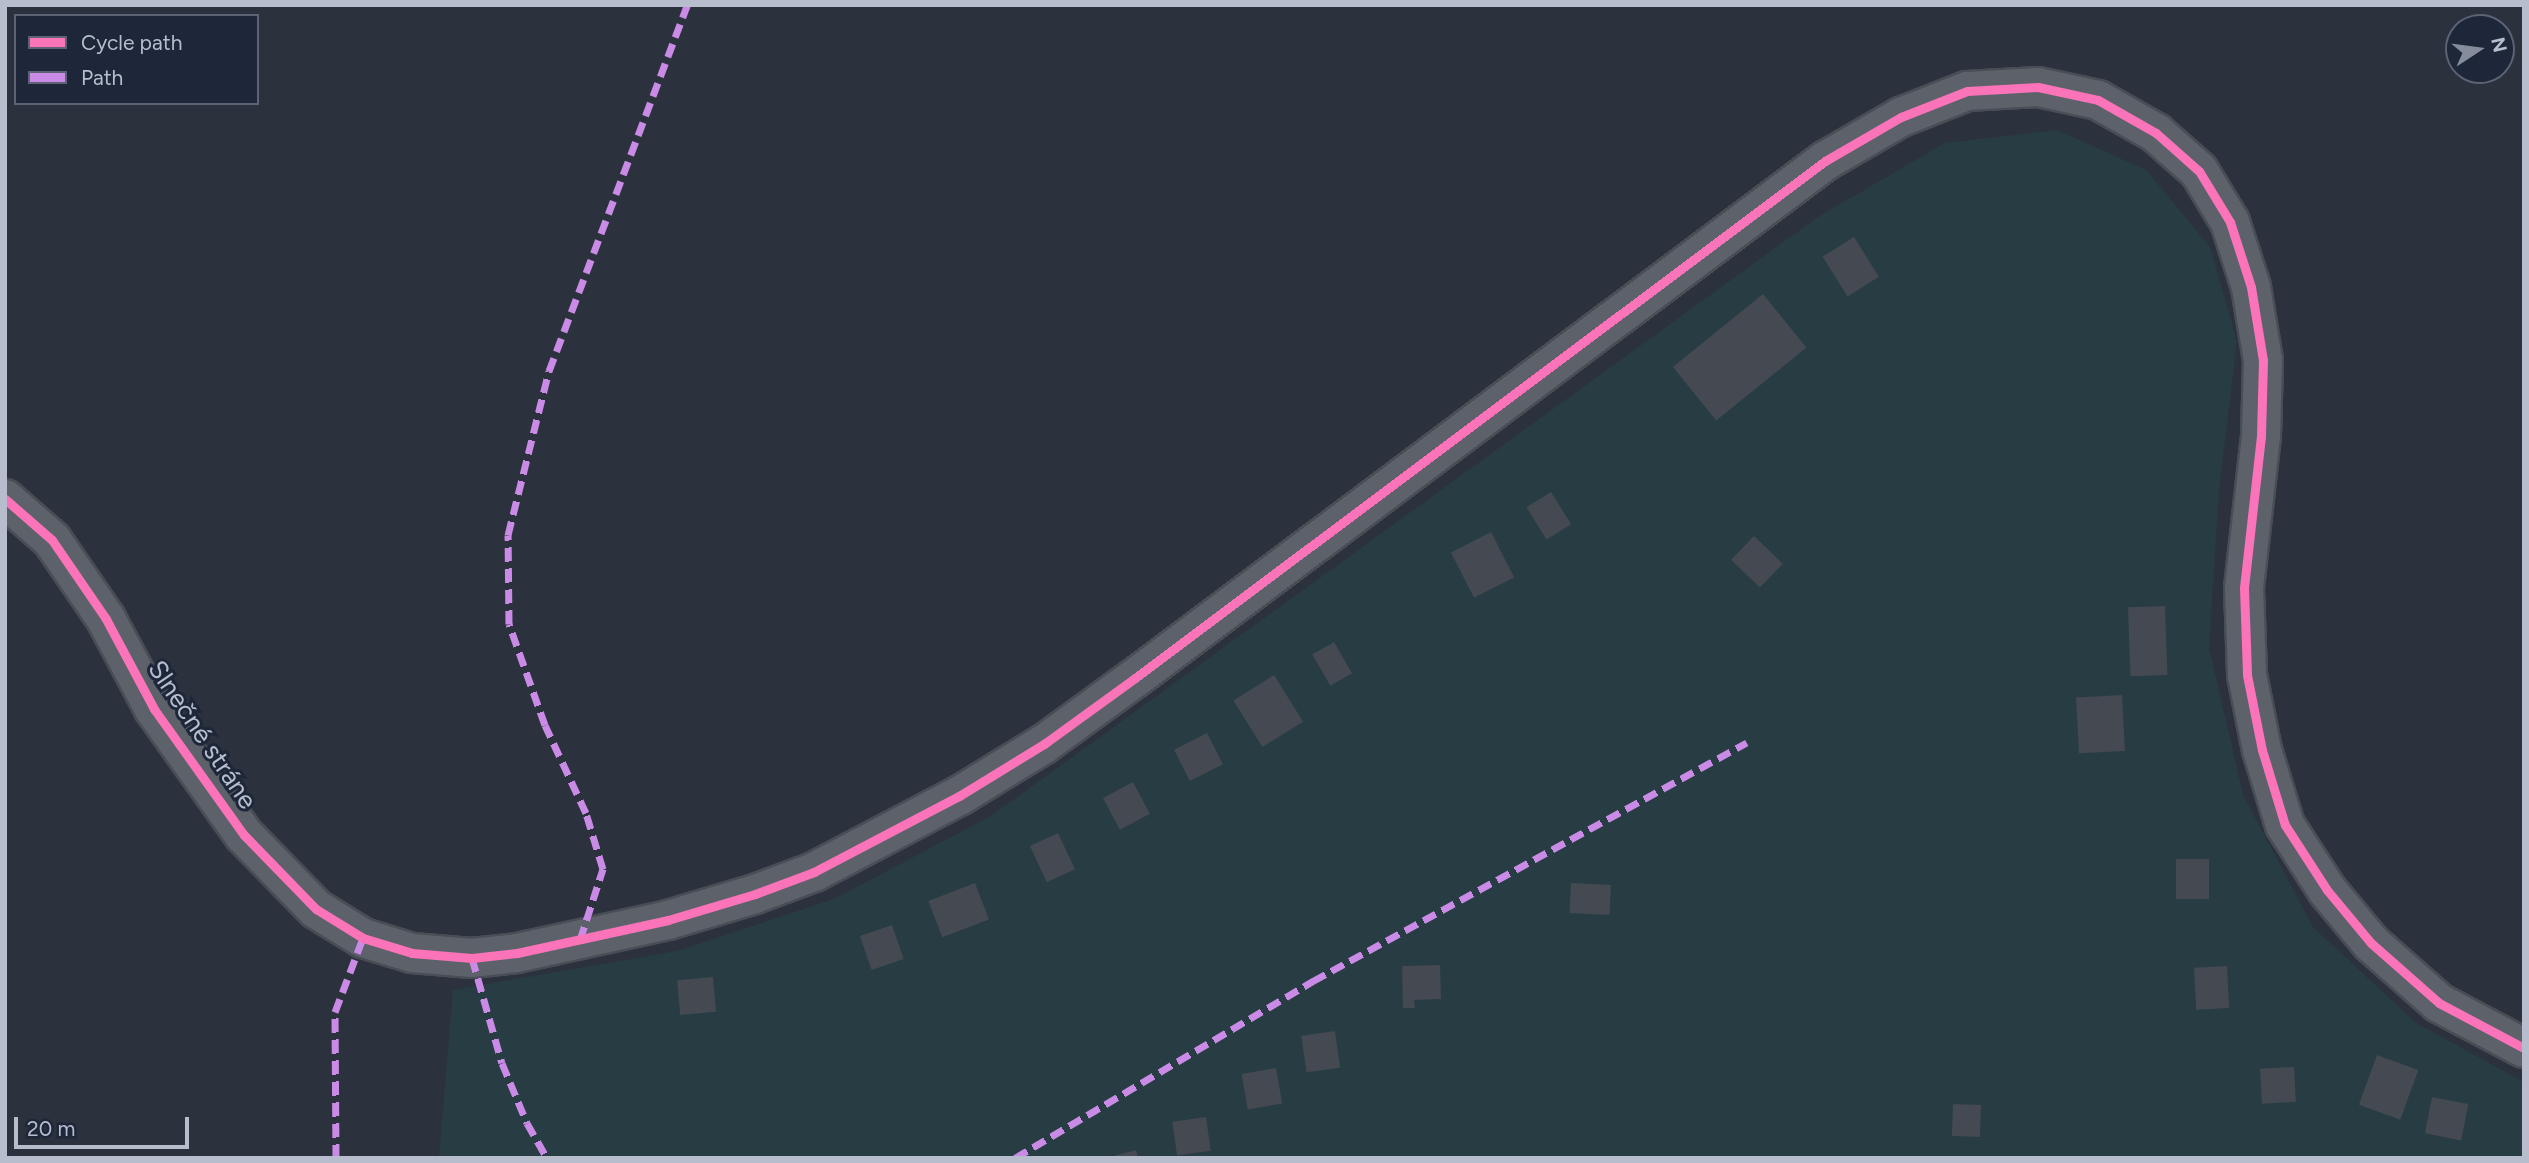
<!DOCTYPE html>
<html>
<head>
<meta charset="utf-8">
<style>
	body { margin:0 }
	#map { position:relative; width:2529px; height:1163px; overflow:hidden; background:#2c323d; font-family:Figtree,sans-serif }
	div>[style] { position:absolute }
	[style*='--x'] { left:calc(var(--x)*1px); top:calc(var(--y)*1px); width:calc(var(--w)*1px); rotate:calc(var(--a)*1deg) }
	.green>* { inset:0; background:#283c44 }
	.building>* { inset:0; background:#444952; transform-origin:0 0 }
	.roads { filter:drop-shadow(2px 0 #494d56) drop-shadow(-2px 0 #494d56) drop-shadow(0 2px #494d56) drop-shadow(0 -2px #494d56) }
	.minor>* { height:38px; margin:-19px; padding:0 19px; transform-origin:19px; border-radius:19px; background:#5d616a }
	.quiet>* { height:7px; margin-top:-3.5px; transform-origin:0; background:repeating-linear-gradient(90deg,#ca8be6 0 14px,transparent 0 21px) }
	.cycleway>* { height:9px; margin:-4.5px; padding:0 4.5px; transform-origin:4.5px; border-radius:4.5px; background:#fb73b8 }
	span { translate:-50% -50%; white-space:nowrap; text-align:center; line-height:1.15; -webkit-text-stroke:6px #1e2739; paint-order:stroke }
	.street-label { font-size:26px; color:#b7bdcd }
	.frame { position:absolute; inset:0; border:7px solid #b7bdcd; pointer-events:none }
	.legend { position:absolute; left:14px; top:14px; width:245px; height:91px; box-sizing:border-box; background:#1e2739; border:2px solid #5b6374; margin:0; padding:9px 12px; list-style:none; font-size:21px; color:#b7bdcd }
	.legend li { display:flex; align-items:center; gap:14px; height:35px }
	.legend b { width:35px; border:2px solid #5b6374 }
	.north { position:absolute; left:2445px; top:14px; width:70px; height:70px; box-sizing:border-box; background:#1e2739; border:2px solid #5b6374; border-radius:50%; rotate:77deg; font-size:19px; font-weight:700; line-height:28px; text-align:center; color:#b7bdcd }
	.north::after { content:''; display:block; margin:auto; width:24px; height:32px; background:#868c9b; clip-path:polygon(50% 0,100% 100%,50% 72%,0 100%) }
	.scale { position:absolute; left:14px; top:1117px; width:175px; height:32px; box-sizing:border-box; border:4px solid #b7bdcd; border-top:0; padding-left:9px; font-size:21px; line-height:24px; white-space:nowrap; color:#b7bdcd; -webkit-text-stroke:5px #1e2739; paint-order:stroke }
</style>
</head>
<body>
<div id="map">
	<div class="green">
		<i style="clip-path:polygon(2057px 130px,2146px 170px,2210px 247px,2237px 341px,2219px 489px,2209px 648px,2243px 795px,2313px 927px,2416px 1023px,2524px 1082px,2524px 1158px,439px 1158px,453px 990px,677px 951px,834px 899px,991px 816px,1818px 217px,1945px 143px)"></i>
	</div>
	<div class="building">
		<i style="left:1854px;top:237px;width:47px;height:37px;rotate:58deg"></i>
		<i style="left:1763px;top:294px;width:69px;height:116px;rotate:51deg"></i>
		<i style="left:1551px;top:492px;width:38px;height:29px;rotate:58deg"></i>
		<i style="left:1491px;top:532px;width:51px;height:45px;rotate:63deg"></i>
		<i style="left:1754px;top:536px;width:40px;height:33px;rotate:44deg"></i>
		<i style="left:2165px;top:606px;width:69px;height:37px;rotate:88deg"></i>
		<i style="left:1334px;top:642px;width:36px;height:25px;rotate:60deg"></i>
		<i style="left:1274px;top:675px;width:55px;height:48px;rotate:58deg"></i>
		<i style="left:2122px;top:695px;width:56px;height:46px;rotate:87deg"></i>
		<i style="left:1207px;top:733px;width:35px;height:37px;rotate:63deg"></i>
		<i style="left:1133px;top:782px;width:36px;height:34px;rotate:62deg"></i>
		<i style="left:1058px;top:833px;width:40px;height:31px;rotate:65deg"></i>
		<i style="left:2176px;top:859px;width:33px;height:40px"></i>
		<i style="left:975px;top:883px;width:39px;height:50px;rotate:69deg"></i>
		<i style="left:1571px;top:883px;width:40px;height:30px;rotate:3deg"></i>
		<i style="left:892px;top:925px;width:36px;height:34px;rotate:71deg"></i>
		<i style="clip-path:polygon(1440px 965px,1441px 999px,1414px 1000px,1415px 1008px,1403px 1008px,1402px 966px)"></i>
		<i style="left:2227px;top:966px;width:42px;height:33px;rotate:87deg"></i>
		<i style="left:713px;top:977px;width:35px;height:36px;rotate:85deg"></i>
		<i style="left:1335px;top:1031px;width:37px;height:34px;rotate:82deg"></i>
		<i style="left:2377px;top:1055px;width:44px;height:53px;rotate:20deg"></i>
		<i style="left:2294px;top:1067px;width:35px;height:34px;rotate:87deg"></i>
		<i style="left:1276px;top:1068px;width:36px;height:35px;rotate:80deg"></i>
		<i style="left:2432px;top:1097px;width:37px;height:37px;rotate:11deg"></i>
		<i style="left:1953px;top:1104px;width:28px;height:32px;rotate:2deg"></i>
		<i style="left:1206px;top:1117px;width:34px;height:34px;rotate:82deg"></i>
		<i style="clip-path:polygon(1136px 1150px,1138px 1158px,1110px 1158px,1110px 1157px)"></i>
	</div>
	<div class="roads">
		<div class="minor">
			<i style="--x:5;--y:499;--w:62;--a:41.1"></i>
			<i style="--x:52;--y:540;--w:96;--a:55.6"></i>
			<i style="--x:106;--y:619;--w:102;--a:61.9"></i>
			<i style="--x:154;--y:709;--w:155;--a:54.5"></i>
			<i style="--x:244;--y:835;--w:103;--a:45.8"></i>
			<i style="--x:316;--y:909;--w:55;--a:31.7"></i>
			<i style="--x:363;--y:938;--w:51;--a:17"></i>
			<i style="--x:412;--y:953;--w:60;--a:4.8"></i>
			<i style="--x:472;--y:958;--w:45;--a:-6.3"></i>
			<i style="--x:517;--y:953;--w:155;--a:-12.3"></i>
			<i style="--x:668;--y:920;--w:91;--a:-16.6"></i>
			<i style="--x:755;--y:894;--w:63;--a:-20.4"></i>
			<i style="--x:814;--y:872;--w:164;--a:-27.7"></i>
			<i style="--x:959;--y:796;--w:100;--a:-31.5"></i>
			<i style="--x:1044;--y:744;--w:112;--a:-36"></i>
			<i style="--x:1135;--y:678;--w:862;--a:-36.84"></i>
			<i style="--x:1825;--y:161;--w:88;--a:-30.1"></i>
			<i style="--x:1901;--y:117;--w:71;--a:-21.5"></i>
			<i style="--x:1967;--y:91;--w:71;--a:-3.2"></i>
			<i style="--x:2038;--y:87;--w:61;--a:12.2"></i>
			<i style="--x:2098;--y:100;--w:67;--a:29.6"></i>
			<i style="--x:2156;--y:133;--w:57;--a:41.5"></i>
			<i style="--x:2199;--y:171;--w:60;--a:58.7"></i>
			<i style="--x:2230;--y:222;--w:68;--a:72.1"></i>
			<i style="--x:2251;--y:287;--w:74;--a:80.7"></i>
			<i style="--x:2263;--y:360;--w:76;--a:91.5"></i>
			<i style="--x:2261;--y:436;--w:153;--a:96.4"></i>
			<i style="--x:2244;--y:588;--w:87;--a:88"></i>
			<i style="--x:2247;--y:675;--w:76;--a:78.7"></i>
			<i style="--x:2262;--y:750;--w:78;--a:73"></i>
			<i style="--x:2285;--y:825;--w:77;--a:57.1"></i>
			<i style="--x:2327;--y:890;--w:69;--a:50.3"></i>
			<i style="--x:2371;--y:943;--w:91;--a:41.4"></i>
			<i style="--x:2439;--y:1003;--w:96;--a:27.9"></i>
		</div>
	</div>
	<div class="quiet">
		<i style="--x:580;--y:940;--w:75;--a:-72.1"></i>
		<i style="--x:603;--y:869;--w:59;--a:-106.9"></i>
		<i style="--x:586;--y:813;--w:97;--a:-115"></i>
		<i style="--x:545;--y:725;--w:107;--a:-109.6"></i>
		<i style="--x:509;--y:624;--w:89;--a:-90.6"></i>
		<i style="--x:508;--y:535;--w:169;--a:-76"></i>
		<i style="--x:549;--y:371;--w:391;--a:-69.3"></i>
		<i style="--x:472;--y:958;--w:109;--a:74.1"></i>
		<i style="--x:502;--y:1063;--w:65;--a:67.4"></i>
		<i style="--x:527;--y:1123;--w:40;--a:60.3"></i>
		<i style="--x:336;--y:1158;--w:146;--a:-90.4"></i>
		<i style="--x:335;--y:1012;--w:79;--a:-69.3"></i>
		<i style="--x:1015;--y:1158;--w:347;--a:-30.7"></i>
		<i style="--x:1313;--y:981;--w:495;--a:-28.8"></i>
	</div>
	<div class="cycleway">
		<i style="--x:5;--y:499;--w:62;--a:41.1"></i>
		<i style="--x:52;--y:540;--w:96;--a:55.6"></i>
		<i style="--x:106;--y:619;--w:102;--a:61.9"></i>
		<i style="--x:154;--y:709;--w:155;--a:54.5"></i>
		<i style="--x:244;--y:835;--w:103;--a:45.8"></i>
		<i style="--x:316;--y:909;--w:55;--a:31.7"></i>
		<i style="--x:363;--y:938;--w:51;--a:17"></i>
		<i style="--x:412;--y:953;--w:60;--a:4.8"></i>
		<i style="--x:472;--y:958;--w:45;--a:-6.3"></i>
		<i style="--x:517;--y:953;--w:155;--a:-12.3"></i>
		<i style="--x:668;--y:920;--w:91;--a:-16.6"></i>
		<i style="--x:755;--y:894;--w:63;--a:-20.4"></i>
		<i style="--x:814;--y:872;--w:164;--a:-27.7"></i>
		<i style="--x:959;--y:796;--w:100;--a:-31.5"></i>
		<i style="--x:1044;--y:744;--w:112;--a:-36"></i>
		<i style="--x:1135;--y:678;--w:862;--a:-36.84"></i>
		<i style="--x:1825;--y:161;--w:88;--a:-30.1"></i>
		<i style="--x:1901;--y:117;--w:71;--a:-21.5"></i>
		<i style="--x:1967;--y:91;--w:71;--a:-3.2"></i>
		<i style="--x:2038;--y:87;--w:61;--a:12.2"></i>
		<i style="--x:2098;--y:100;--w:67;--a:29.6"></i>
		<i style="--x:2156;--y:133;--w:57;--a:41.5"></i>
		<i style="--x:2199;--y:171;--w:60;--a:58.7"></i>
		<i style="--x:2230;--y:222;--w:68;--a:72.1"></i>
		<i style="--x:2251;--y:287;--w:74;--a:80.7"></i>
		<i style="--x:2263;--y:360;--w:76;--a:91.5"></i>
		<i style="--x:2261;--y:436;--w:153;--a:96.4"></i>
		<i style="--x:2244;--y:588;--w:87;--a:88"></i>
		<i style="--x:2247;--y:675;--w:76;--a:78.7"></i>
		<i style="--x:2262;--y:750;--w:78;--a:73"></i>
		<i style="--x:2285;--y:825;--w:77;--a:57.1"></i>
		<i style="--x:2327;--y:890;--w:69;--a:50.3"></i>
		<i style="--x:2371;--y:943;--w:91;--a:41.4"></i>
		<i style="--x:2439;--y:1003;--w:96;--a:27.9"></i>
	</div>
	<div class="street-label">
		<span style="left:202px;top:735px;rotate:56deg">Slnečné stráne</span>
	</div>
	<div class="frame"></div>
	<ul class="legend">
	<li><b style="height:9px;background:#fb73b8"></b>Cycle path</li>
	<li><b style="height:9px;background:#ca8be6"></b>Path</li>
	</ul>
	<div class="north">N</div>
	<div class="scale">20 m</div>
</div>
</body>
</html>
